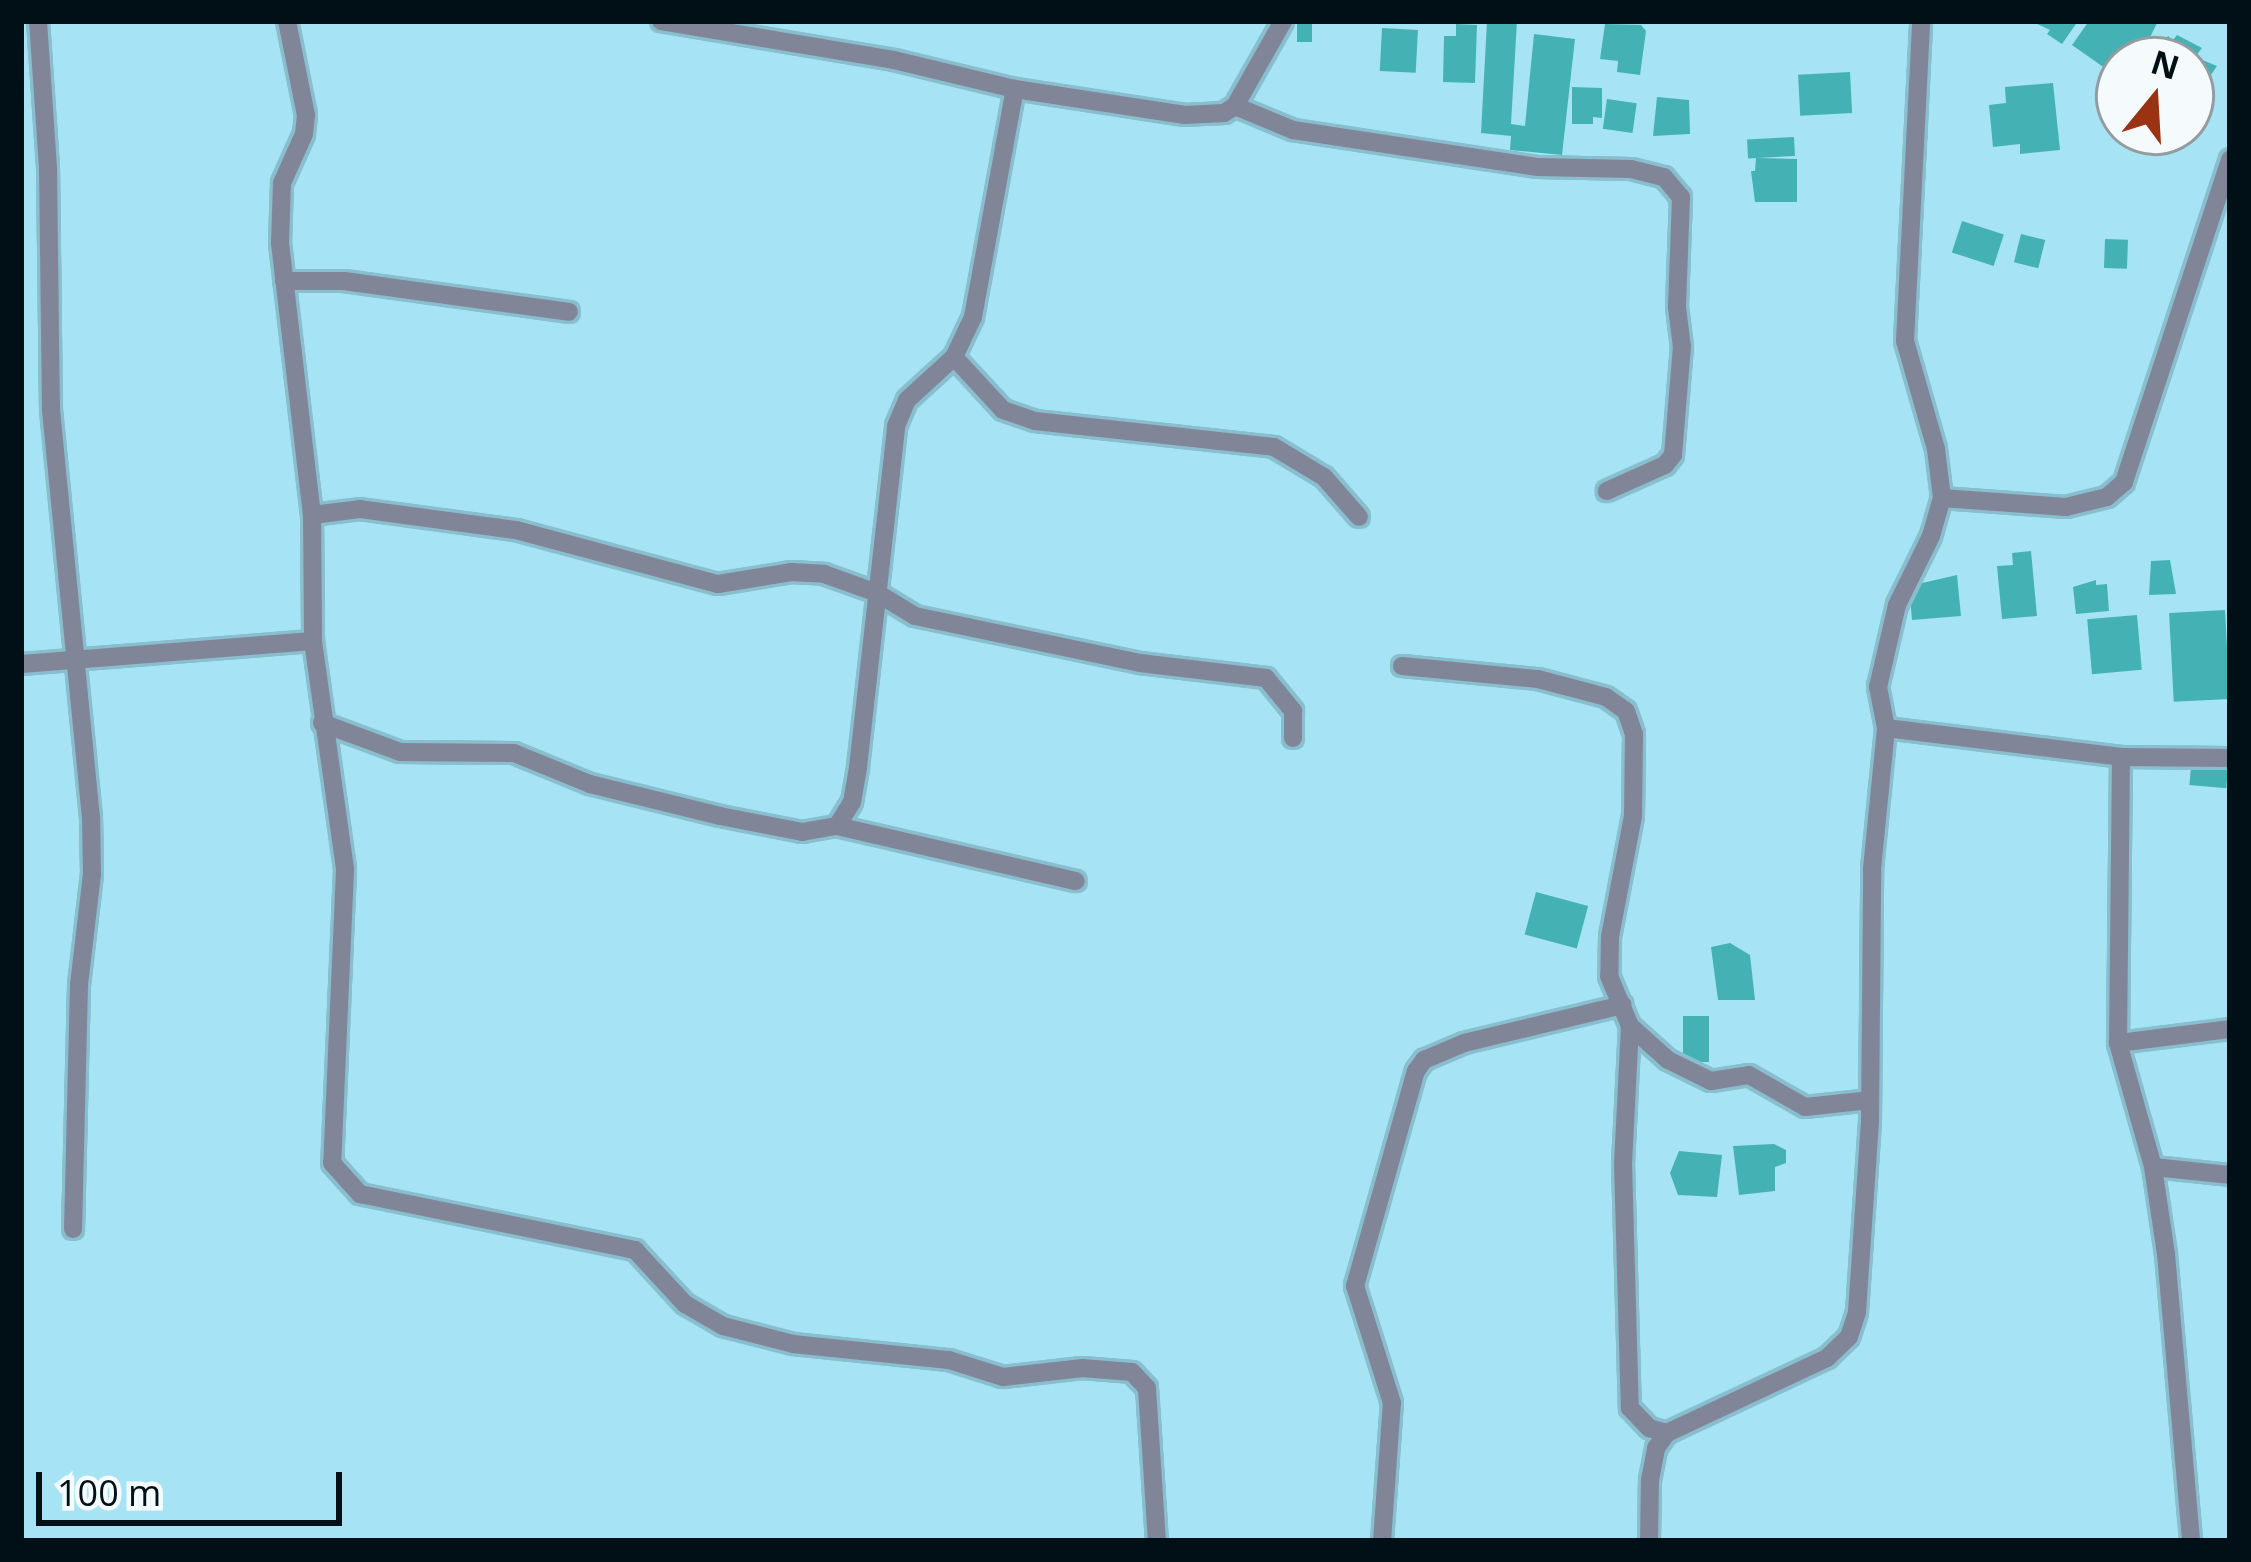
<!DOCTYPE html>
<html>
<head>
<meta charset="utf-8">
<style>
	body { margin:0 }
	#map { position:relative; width:2251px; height:1562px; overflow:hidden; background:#a6e4f5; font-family:"Open Sans",sans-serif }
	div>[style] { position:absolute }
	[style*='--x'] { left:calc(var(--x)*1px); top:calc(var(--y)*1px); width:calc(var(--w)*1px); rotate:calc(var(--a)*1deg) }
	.building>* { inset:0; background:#44b2b4; transform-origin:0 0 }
	.roads { filter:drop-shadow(3px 0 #88becd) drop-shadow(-3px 0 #88becd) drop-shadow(0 3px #88becd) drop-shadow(0 -3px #88becd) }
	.minor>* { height:18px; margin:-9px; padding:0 9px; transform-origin:9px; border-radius:9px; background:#818598 }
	span { translate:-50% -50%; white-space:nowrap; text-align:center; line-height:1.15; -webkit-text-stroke:9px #f5fbfc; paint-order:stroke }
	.frame { position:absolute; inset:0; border:24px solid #001016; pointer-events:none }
	.north { position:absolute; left:2095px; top:36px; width:120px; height:120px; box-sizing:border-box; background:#f5fbfc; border:3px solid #939da0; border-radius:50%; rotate:18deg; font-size:33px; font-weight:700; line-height:48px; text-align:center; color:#001016 }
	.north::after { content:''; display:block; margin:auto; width:42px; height:54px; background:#9a3311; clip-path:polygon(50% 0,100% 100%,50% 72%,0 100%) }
	.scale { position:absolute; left:36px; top:1472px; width:306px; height:54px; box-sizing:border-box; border:6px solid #001016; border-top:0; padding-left:15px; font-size:36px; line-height:42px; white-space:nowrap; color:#001016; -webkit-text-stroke:9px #f5fbfc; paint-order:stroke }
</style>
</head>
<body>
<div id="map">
	<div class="building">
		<i style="left:1297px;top:21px;width:15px;height:21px"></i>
		<i style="clip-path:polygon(1487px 21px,1517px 21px,1511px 124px,1525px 126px,1534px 34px,1575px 39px,1562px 155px,1510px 150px,1511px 136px,1481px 133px)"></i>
		<i style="clip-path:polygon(2031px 21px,2078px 21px,2062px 44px,2047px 34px,2050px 30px)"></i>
		<i style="clip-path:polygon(2089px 21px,2158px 21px,2139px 60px,2119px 60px,2119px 78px,2072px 45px)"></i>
		<i style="clip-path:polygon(1456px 24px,1477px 25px,1475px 83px,1443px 82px,1444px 36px,1456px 36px)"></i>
		<i style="clip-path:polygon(1605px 24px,1641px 25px,1646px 31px,1640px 75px,1617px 72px,1618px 61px,1600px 59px)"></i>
		<i style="left:1382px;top:28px;width:36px;height:43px;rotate:3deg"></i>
		<i style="clip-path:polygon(2177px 35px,2202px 48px,2195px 57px,2217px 66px,2191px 104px,2191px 60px,2149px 60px,2168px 36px,2173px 40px)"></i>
		<i style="left:1850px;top:72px;width:41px;height:52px;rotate:87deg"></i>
		<i style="clip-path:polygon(2053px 83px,2060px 150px,2020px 154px,2020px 144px,1993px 147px,1989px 105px,2006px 103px,2005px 87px)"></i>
		<i style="clip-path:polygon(1572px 87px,1602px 88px,1602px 118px,1593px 117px,1593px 124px,1572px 124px)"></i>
		<i style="clip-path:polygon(1657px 97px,1689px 100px,1690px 134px,1653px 136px)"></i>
		<i style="left:1607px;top:99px;width:30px;height:30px;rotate:8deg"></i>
		<i style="left:1794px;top:137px;width:19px;height:47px;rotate:87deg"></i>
		<i style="clip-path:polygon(1756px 158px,1797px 159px,1797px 202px,1755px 202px,1751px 171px,1755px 171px)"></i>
		<i style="left:1962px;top:221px;width:44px;height:33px;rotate:18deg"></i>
		<i style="left:2021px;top:234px;width:25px;height:29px;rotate:14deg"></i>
		<i style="left:2105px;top:239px;width:23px;height:29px;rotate:2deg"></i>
		<i style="clip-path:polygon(2031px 551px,2037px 616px,2002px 619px,1997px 566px,2013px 565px,2012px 553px)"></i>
		<i style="clip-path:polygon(2170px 560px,2176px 594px,2149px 595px,2151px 561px)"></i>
		<i style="clip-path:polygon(1957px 575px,1961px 616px,1912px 620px,1909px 586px)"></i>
		<i style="clip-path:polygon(2096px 580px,2096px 585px,2107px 584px,2109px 611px,2076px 614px,2073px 587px)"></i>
		<i style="left:2225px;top:610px;width:89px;height:56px;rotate:87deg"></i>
		<i style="left:2137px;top:615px;width:55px;height:50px;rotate:85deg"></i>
		<i style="left:2191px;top:767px;width:37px;height:18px;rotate:5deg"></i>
		<i style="left:1536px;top:892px;width:54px;height:44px;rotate:15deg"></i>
		<i style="clip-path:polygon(1730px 943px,1750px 955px,1755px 1000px,1718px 1000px,1711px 947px)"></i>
		<i style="left:1683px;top:1016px;width:26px;height:46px"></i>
		<i style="clip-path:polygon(1774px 1144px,1786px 1150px,1786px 1163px,1775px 1167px,1775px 1191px,1739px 1195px,1733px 1146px)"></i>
		<i style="clip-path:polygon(1679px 1151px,1722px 1155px,1717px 1197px,1678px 1195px,1670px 1173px)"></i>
	</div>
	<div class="roads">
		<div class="minor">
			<i style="--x:38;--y:21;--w:146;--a:86.1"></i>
			<i style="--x:48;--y:167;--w:243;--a:89.3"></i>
			<i style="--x:51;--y:410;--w:408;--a:84.4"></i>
			<i style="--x:91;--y:816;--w:58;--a:89"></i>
			<i style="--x:92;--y:874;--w:112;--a:96.7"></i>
			<i style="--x:79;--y:985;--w:244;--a:91.4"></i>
			<i style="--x:287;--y:21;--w:96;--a:78.6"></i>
			<i style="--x:306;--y:115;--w:19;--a:96"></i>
			<i style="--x:304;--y:134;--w:54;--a:114.2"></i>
			<i style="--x:282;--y:183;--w:60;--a:91.9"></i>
			<i style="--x:280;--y:243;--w:274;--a:83.3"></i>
			<i style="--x:312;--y:515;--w:126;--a:89.5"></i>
			<i style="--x:313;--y:641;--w:231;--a:82"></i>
			<i style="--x:345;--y:870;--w:293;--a:92.5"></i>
			<i style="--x:332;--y:1163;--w:42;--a:47.9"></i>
			<i style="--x:360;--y:1194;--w:281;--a:11.5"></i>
			<i style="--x:635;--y:1250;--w:74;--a:47.2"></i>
			<i style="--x:685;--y:1304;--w:44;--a:30.1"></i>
			<i style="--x:723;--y:1326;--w:72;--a:14.4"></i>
			<i style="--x:793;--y:1344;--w:157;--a:5.9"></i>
			<i style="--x:949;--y:1360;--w:57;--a:17.5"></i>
			<i style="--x:1003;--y:1377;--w:80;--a:-6.5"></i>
			<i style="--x:1082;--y:1368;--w:50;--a:4.6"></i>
			<i style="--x:1132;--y:1372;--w:22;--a:47"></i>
			<i style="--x:1147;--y:1388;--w:153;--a:86.3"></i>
			<i style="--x:661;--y:21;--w:236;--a:9.5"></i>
			<i style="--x:894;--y:60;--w:124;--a:13.5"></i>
			<i style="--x:1015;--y:89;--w:172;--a:8.7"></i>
			<i style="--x:1185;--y:115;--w:39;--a:-3"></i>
			<i style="--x:1224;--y:113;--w:13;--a:-32"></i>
			<i style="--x:1235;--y:106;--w:98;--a:-60.5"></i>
			<i style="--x:1235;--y:106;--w:63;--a:22.5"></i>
			<i style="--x:1293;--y:130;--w:248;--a:8.6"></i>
			<i style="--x:1538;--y:167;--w:93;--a:1.2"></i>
			<i style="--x:1631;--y:169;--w:34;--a:14"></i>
			<i style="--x:1664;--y:177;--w:26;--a:50"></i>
			<i style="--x:1681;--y:197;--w:110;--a:92.1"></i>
			<i style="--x:1677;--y:307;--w:39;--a:83"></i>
			<i style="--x:1682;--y:346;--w:109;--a:94.7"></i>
			<i style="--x:1673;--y:455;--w:13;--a:129"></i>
			<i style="--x:1665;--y:465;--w:64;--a:155.9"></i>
			<i style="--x:284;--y:281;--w:60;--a:0"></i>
			<i style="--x:344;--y:281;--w:227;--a:7.8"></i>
			<i style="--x:954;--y:357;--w:72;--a:47.2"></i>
			<i style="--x:1003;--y:410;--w:34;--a:19"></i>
			<i style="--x:1035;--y:421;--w:240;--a:6.2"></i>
			<i style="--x:1274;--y:447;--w:58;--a:31"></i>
			<i style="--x:1324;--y:477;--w:53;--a:48.8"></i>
			<i style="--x:1942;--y:498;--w:124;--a:4.2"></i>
			<i style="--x:2066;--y:507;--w:42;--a:-13.7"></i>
			<i style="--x:2107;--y:497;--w:23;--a:-41"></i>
			<i style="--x:2124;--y:482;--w:340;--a:-71.8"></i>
			<i style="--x:312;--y:515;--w:48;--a:-7.1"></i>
			<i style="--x:360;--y:509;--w:157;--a:7.7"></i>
			<i style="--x:516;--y:530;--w:209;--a:15"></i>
			<i style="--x:718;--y:584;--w:74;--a:-9.3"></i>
			<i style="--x:791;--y:572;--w:33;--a:3"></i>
			<i style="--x:824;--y:574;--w:56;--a:19.7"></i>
			<i style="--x:877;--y:593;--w:44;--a:31.2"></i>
			<i style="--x:915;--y:616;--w:230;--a:11.8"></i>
			<i style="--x:1140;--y:663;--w:127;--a:6.8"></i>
			<i style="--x:1266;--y:678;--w:43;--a:50.7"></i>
			<i style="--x:1293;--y:711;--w:27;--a:90"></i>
			<i style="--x:21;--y:664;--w:293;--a:-4.5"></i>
			<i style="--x:1402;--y:666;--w:137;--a:5.5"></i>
			<i style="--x:1538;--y:679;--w:70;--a:14.8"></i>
			<i style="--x:1606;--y:697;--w:24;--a:35"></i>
			<i style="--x:1626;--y:711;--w:24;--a:71"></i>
			<i style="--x:1634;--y:734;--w:82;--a:90.7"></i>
			<i style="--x:1633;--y:816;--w:123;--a:100.8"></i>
			<i style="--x:1610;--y:937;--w:39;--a:91"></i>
			<i style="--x:1609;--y:976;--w:54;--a:67.2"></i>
			<i style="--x:1630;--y:1026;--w:51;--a:41.8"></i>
			<i style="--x:1668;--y:1060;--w:48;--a:26"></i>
			<i style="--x:1711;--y:1081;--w:38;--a:-9"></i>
			<i style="--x:1749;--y:1075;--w:64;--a:29.7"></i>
			<i style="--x:1805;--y:1107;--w:65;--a:-6.1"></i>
			<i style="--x:322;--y:723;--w:83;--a:20.4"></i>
			<i style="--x:400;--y:752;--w:114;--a:0.5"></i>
			<i style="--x:514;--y:753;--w:82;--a:22.2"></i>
			<i style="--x:590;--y:784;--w:134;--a:13.8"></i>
			<i style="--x:720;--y:816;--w:84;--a:11"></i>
			<i style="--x:802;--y:832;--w:36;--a:-10"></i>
			<i style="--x:837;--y:826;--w:28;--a:-58"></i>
			<i style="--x:852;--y:802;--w:36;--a:-80"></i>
			<i style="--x:858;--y:767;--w:343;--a:-83.6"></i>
			<i style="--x:896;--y:426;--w:28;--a:-67"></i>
			<i style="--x:907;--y:400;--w:64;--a:-42.5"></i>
			<i style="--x:954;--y:357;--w:44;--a:-64.6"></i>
			<i style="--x:973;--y:317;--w:232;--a:-79.6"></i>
			<i style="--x:1886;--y:728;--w:237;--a:7"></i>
			<i style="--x:2121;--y:757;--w:109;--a:0.5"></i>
			<i style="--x:2121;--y:757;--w:286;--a:90.6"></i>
			<i style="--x:2118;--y:1043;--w:129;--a:74.2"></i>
			<i style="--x:2153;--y:1167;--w:88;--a:81.5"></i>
			<i style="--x:2166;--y:1254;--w:288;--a:85"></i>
			<i style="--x:837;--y:826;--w:245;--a:13"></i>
			<i style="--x:1630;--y:1026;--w:137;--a:92.9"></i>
			<i style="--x:1623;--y:1163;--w:245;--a:88.4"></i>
			<i style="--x:1630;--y:1408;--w:28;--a:46"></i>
			<i style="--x:1649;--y:1428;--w:19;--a:16"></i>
			<i style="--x:2118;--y:1043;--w:113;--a:-7.1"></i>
			<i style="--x:2153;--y:1167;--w:77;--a:5.9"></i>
			<i style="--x:1382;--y:1541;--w:138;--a:-85.9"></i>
			<i style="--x:1392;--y:1403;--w:123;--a:-107.5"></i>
			<i style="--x:1355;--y:1286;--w:223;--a:-74.2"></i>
			<i style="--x:1416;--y:1071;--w:14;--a:-54"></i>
			<i style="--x:1424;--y:1060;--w:43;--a:-23"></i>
			<i style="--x:1464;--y:1043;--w:163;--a:-13.5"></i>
			<i style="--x:1649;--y:1541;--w:61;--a:-89.1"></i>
			<i style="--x:1650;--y:1480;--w:33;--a:-79"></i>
			<i style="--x:1656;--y:1448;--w:19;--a:-54"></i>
			<i style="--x:1667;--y:1433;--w:177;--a:-25.1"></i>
			<i style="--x:1827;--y:1358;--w:30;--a:-44"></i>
			<i style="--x:1849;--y:1337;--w:26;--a:-72"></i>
			<i style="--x:1857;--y:1312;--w:191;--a:-86.1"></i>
			<i style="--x:1870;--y:1121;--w:252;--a:-89.5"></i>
			<i style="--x:1872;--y:869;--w:142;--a:-84.3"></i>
			<i style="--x:1886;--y:728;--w:42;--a:-101"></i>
			<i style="--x:1878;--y:687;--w:84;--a:-77"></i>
			<i style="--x:1897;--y:605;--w:77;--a:-63.8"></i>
			<i style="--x:1931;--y:536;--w:40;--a:-74"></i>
			<i style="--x:1942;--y:498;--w:49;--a:-97"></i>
			<i style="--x:1936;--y:449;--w:112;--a:-106"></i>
			<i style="--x:1905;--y:341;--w:320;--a:-87.1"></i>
		</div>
	</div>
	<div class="frame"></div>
	<div class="north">N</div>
	<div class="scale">100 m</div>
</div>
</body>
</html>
